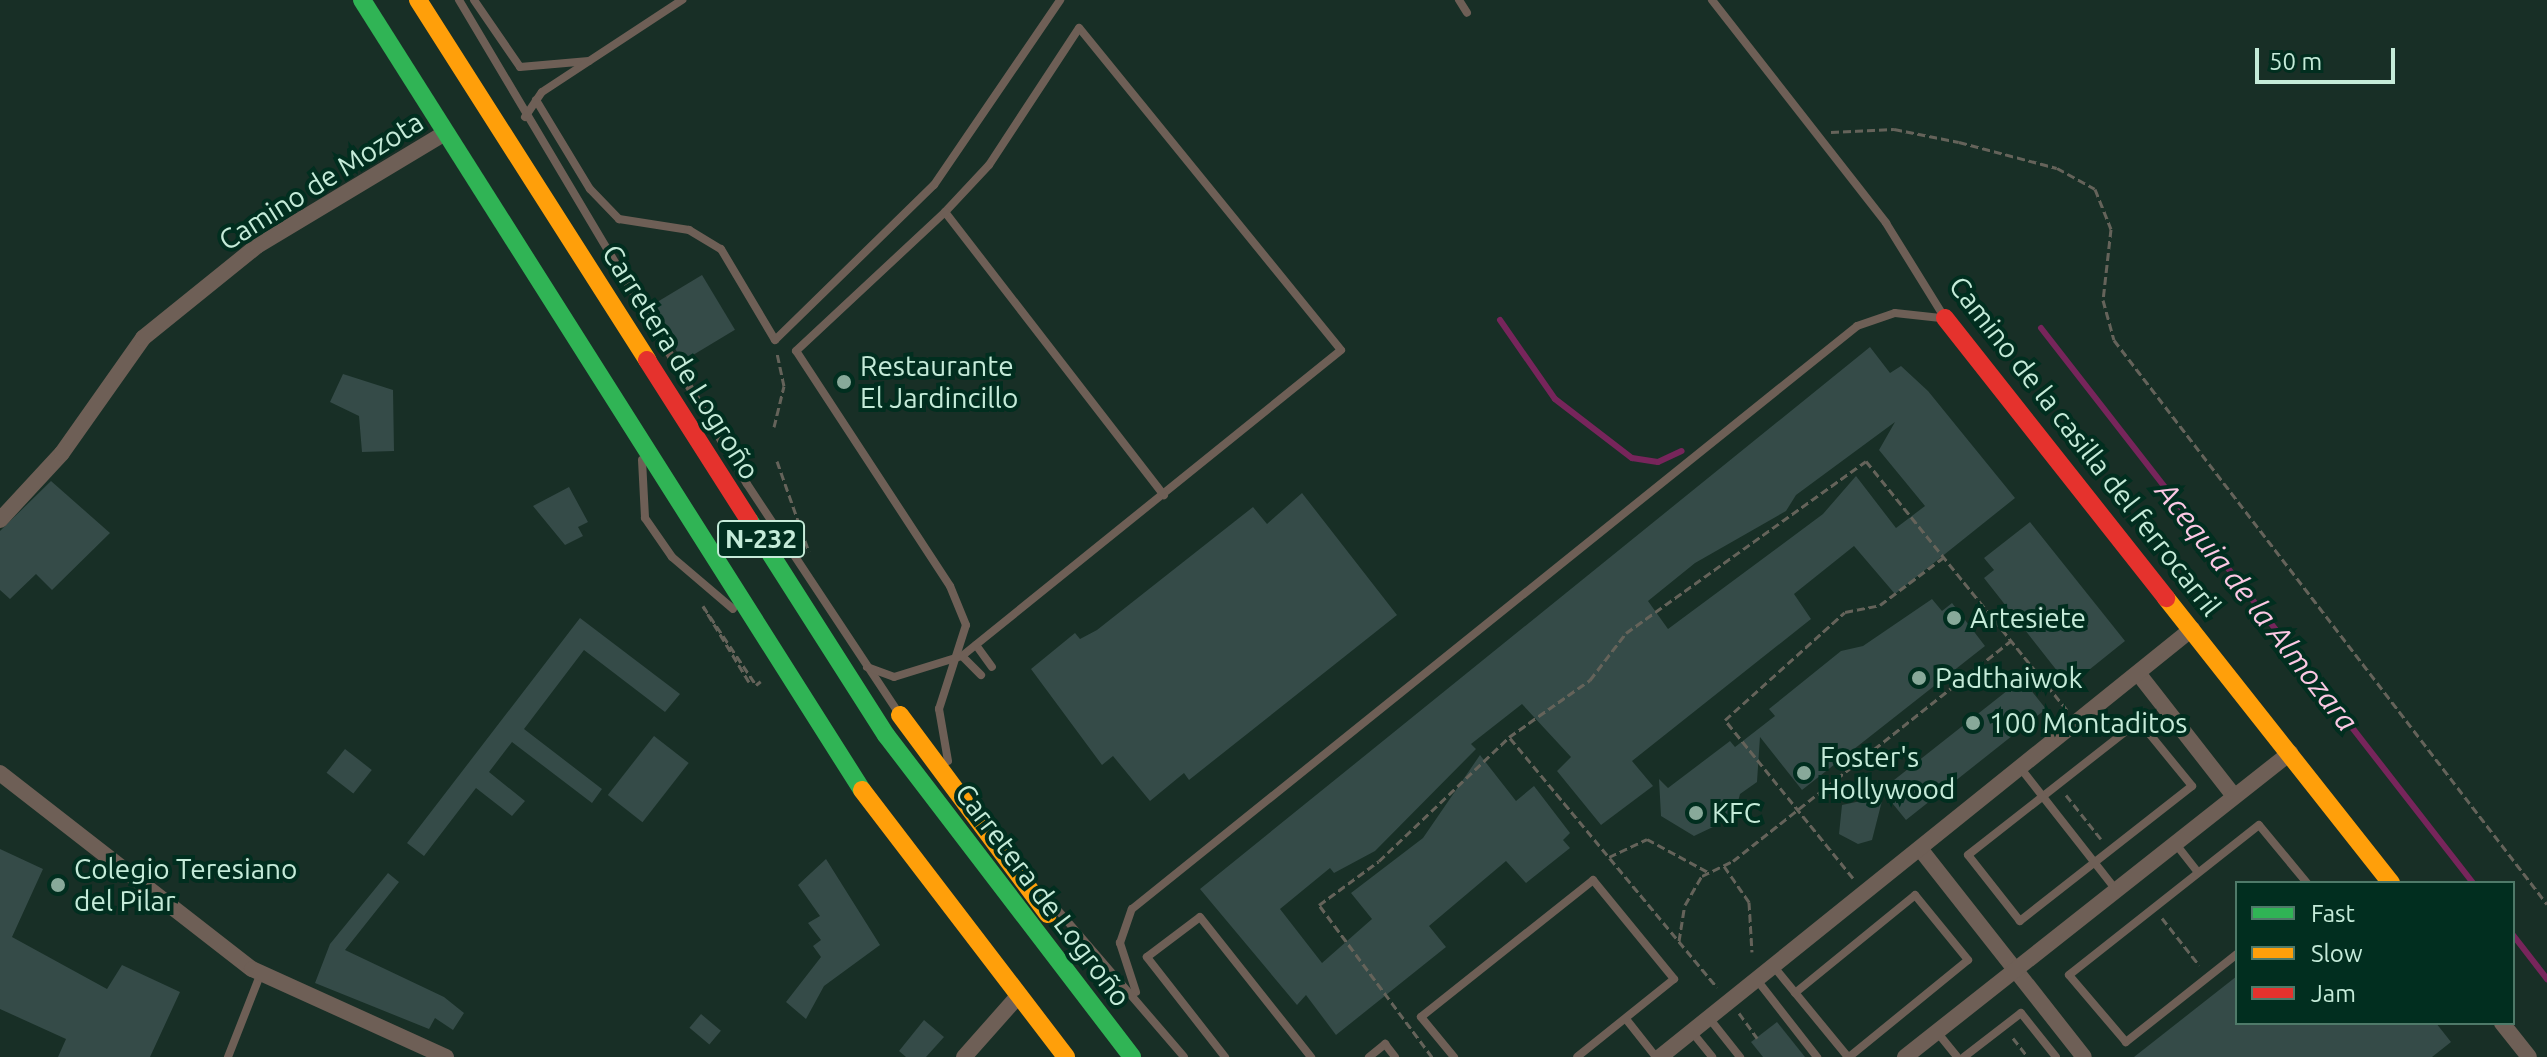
<!DOCTYPE html>
<html>
<head>
<meta charset="utf-8">
<style>
	body { margin:0 }
	#map { position:relative; width:2547px; height:1057px; overflow:hidden; background:#182f26; font-family:Ubuntu,sans-serif }
	div>[style] { position:absolute }
	[style*='--x'] { left:calc(var(--x)*1px); top:calc(var(--y)*1px); width:calc(var(--w)*1px); rotate:calc(var(--a)*1deg) }
	.stream>* { height:6px; margin:-3px; padding:0 3px; transform-origin:3px; border-radius:3px; background:#77255b }
	.building>* { inset:0; background:#354b48; transform-origin:0 0 }
	.path>* { height:3px; margin-top:-1.5px; transform-origin:0; background:repeating-linear-gradient(90deg,#65635a 0 8px,transparent 0 12px) }
	.lane>* { height:8px; margin:-4px; padding:0 4px; transform-origin:4px; border-radius:4px; background:#6e5f56 }
	.street>* { height:16px; margin:-8px; padding:0 8px; transform-origin:8px; border-radius:8px; background:#6e5f56 }
	.fast>* { height:18px; margin:-9px; padding:0 9px; transform-origin:9px; border-radius:9px; background:#30b455 }
	.slow>* { height:18px; margin:-9px; padding:0 9px; transform-origin:9px; border-radius:9px; background:#ff9f0a }
	.jam>* { height:18px; margin:-9px; padding:0 9px; transform-origin:9px; border-radius:9px; background:#e5322d }
	.dots>* { width:22px; height:22px; translate:-50% -50%; box-sizing:border-box; border:4px solid #012e1f; border-radius:50% }
	span { translate:-50% -50%; white-space:nowrap; text-align:center; line-height:1.15; -webkit-text-stroke:8px #012e1f; paint-order:stroke }
	.shield-label span { padding:2px 6px; background:#012e1f; border:2px solid; border-radius:6px; -webkit-text-stroke-width:0 }
	.shield-label { font-size:26px; color:#c5ebd9; font-weight:700 }
	.street-label { font-size:28px; color:#c5ebd9 }
	.poi-label { font-size:28px; color:#c5ebd9 }
	.left { translate:0 -50%; text-align:left }
	.water-label { font-size:30px; color:#fcc8e4; font-style:italic }
	.legend { position:absolute; left:2235px; top:881px; width:280px; height:144px; box-sizing:border-box; background:#012e1f; border:2px solid #4f7a69; margin:0; padding:10px 14px; list-style:none; font-size:24px; color:#c5ebd9 }
	.legend li { display:flex; align-items:center; gap:16px; height:40px }
	.legend b { width:40px; border:2px solid #4f7a69 }
	.scale { position:absolute; left:2255px; top:48px; width:140px; height:36px; box-sizing:border-box; border:4px solid #c5ebd9; border-top:0; padding-left:10px; font-size:24px; line-height:28px; white-space:nowrap; color:#c5ebd9; -webkit-text-stroke:6px #012e1f; paint-order:stroke }
</style>
</head>
<body>
<div id="map">
	<div class="stream">
		<i style="--x:1500;--y:320;--w:96;--a:55.2"></i>
		<i style="--x:1555;--y:399;--w:97;--a:37.5"></i>
		<i style="--x:1632;--y:458;--w:26;--a:9"></i>
		<i style="--x:1658;--y:462;--w:26;--a:-25"></i>
		<i style="--x:2041;--y:328;--w:703;--a:52.1"></i>
		<i style="--x:2513;--y:935;--w:56;--a:52.3"></i>
	</div>
	<div class="building">
		<i style="left:702px;top:275px;width:64px;height:61px;rotate:59deg"></i>
		<i style="clip-path:polygon(evenodd,1870px 347px,1890px 373px,1901px 366px,1928px 391px,2015px 498px,1895px 594px,1854px 546px,1794px 594px,1811px 619px,1632px 761px,1653px 786px,1601px 825px,1557px 771px,1571px 757px,1522px 704px,1471px 744px,1476px 749px,1375px 851px,1334px 873px,1330px 868px,1280px 909px,1322px 963px,1372px 919px,1351px 893px,1423px 838px,1480px 755px,1516px 801px,1534px 786px,1570px 833px,1563px 840px,1570px 848px,1526px 883px,1506px 861px,1429px 926px,1446px 947px,1336px 1035px,1306px 995px,1297px 1005px,1200px 889px,1870px 347px,1895px 422px,1879px 450px,1925px 506px,1896px 528px,1856px 476px,1823px 514px,1668px 629px,1648px 601px,1695px 563px,1786px 511px,1796px 495px,1895px 422px)"></i>
		<i style="clip-path:polygon(343px 374px,393px 390px,394px 451px,362px 452px,359px 416px,330px 402px)"></i>
		<i style="clip-path:polygon(51px 481px,110px 533px,52px 590px,36px 574px,10px 599px,0 590px,0 531px)"></i>
		<i style="clip-path:polygon(569px 487px,588px 522px,578px 527px,583px 536px,565px 545px,533px 506px)"></i>
		<i style="clip-path:polygon(1302px 493px,1397px 615px,1189px 780px,1184px 773px,1150px 801px,1113px 756px,1102px 765px,1031px 669px,1075px 633px,1080px 639px,1097px 630px,1253px 507px,1267px 524px)"></i>
		<i style="clip-path:polygon(2030px 522px,2125px 641px,2069px 686px,1984px 578px,1994px 570px,1984px 558px)"></i>
		<i style="clip-path:polygon(1932px 599px,1942px 611px,1952px 603px,1985px 646px,1802px 790px,1760px 737px,1757px 782px,1740px 794px,1734px 817px,1694px 836px,1661px 816px,1659px 779px,1668px 788px,1730px 741px,1735px 747px,1775px 716px,1769px 709px,1841px 651px,1863px 646px)"></i>
		<i style="clip-path:polygon(580px 618px,680px 694px,665px 712px,584px 650px,524px 729px,602px 789px,592px 803px,512px 742px,489px 772px,525px 801px,512px 816px,476px 788px,424px 856px,407px 843px)"></i>
		<i style="clip-path:polygon(2022px 679px,2046px 709px,1906px 820px,1884px 793px,1872px 840px,1858px 844px,1839px 834px,1842px 805px,1870px 799px)"></i>
		<i style="left:654px;top:736px;width:44px;height:75px;rotate:38deg"></i>
		<i style="left:345px;top:749px;width:34px;height:30px;rotate:38deg"></i>
		<i style="clip-path:polygon(0 849px,43px 869px,12px 937px,107px 989px,122px 965px,180px 992px,150px 1057px,58px 1057px,66px 1039px,0 1009px)"></i>
		<i style="clip-path:polygon(826px 859px,880px 945px,824px 986px,806px 1019px,786px 1002px,821px 957px,813px 946px,821px 940px,808px 923px,820px 916px,798px 885px)"></i>
		<i style="clip-path:polygon(388px 873px,399px 882px,345px 950px,444px 997px,464px 1013px,453px 1030px,435px 1018px,429px 1029px,315px 983px,330px 944px)"></i>
		<i style="clip-path:polygon(2237px 976px,2237px 1023px,2436px 1023px,2451px 1042px,2432px 1057px,2134px 1057px)"></i>
		<i style="left:701px;top:1014px;width:26px;height:18px;rotate:40deg"></i>
		<i style="clip-path:polygon(924px 1020px,944px 1037px,926px 1057px,906px 1057px,899px 1051px)"></i>
		<i style="clip-path:polygon(1777px 1022px,1805px 1057px,1763px 1057px,1751px 1042px)"></i>
	</div>
	<div class="path">
		<i style="--x:1831;--y:132;--w:63;--a:-2.7"></i>
		<i style="--x:1894;--y:129;--w:66;--a:11.3"></i>
		<i style="--x:1959;--y:142;--w:101;--a:14.9"></i>
		<i style="--x:2057;--y:168;--w:43;--a:28.9"></i>
		<i style="--x:2095;--y:189;--w:43;--a:68.2"></i>
		<i style="--x:2111;--y:229;--w:71;--a:96.4"></i>
		<i style="--x:2103;--y:300;--w:41;--a:74.6"></i>
		<i style="--x:2114;--y:340;--w:711;--a:52.49"></i>
		<i style="--x:774;--y:427;--w:42;--a:-76.3"></i>
		<i style="--x:784;--y:386;--w:35;--a:-102"></i>
		<i style="--x:777;--y:461;--w:96;--a:70.6"></i>
		<i style="--x:749;--y:682;--w:89;--a:-121.2"></i>
		<i style="--x:703;--y:606;--w:95;--a:56.1"></i>
		<i style="--x:756;--y:685;--w:6;--a:-39"></i>
		<i style="--x:1510;--y:738;--w:324;--a:50.3"></i>
		<i style="--x:2066;--y:795;--w:56;--a:51.5"></i>
		<i style="--x:1609;--y:857;--w:42;--a:-25.3"></i>
		<i style="--x:1647;--y:839;--w:69;--a:28.4"></i>
		<i style="--x:1724;--y:866;--w:44;--a:55.2"></i>
		<i style="--x:1749;--y:902;--w:50;--a:86.6"></i>
		<i style="--x:1853;--y:878;--w:203;--a:-129"></i>
		<i style="--x:1725;--y:720;--w:161;--a:-42"></i>
		<i style="--x:1845;--y:612;--w:36;--a:-11"></i>
		<i style="--x:1880;--y:605;--w:80;--a:-36.9"></i>
		<i style="--x:2162;--y:918;--w:60;--a:51.8"></i>
		<i style="--x:1679;--y:941;--w:36;--a:-81"></i>
		<i style="--x:1685;--y:905;--w:34;--a:-60"></i>
		<i style="--x:1702;--y:876;--w:34;--a:-26"></i>
		<i style="--x:1733;--y:861;--w:355;--a:-38.4"></i>
		<i style="--x:1739;--y:1013;--w:31;--a:54"></i>
		<i style="--x:2013;--y:1038;--w:24;--a:52"></i>
		<i style="--x:1432;--y:1057;--w:189;--a:-126.6"></i>
		<i style="--x:1319;--y:905;--w:74;--a:-36.3"></i>
		<i style="--x:1379;--y:861;--w:180;--a:-43.6"></i>
		<i style="--x:1509;--y:737;--w:99;--a:-35.1"></i>
		<i style="--x:1590;--y:680;--w:59;--a:-52.5"></i>
		<i style="--x:1626;--y:633;--w:295;--a:-35.6"></i>
		<i style="--x:1866;--y:461;--w:320;--a:51.1"></i>
	</div>
	<div class="lane">
		<i style="--x:459;--y:0;--w:563;--a:59.25"></i>
		<i style="--x:747;--y:484;--w:272;--a:56.5"></i>
		<i style="--x:474;--y:0;--w:81;--a:55.5"></i>
		<i style="--x:520;--y:67;--w:69;--a:-5"></i>
		<i style="--x:1459;--y:0;--w:15;--a:58"></i>
		<i style="--x:1712;--y:0;--w:283;--a:52"></i>
		<i style="--x:1886;--y:223;--w:108;--a:58.2"></i>
		<i style="--x:536;--y:100;--w:104;--a:58.8"></i>
		<i style="--x:590;--y:189;--w:42;--a:46"></i>
		<i style="--x:619;--y:219;--w:71;--a:8.9"></i>
		<i style="--x:689;--y:230;--w:37;--a:31"></i>
		<i style="--x:721;--y:249;--w:106;--a:59.3"></i>
		<i style="--x:775;--y:340;--w:222;--a:-44.3"></i>
		<i style="--x:934;--y:185;--w:224;--a:-55.7"></i>
		<i style="--x:525;--y:117;--w:30;--a:-56"></i>
		<i style="--x:542;--y:92;--w:168;--a:-33.3"></i>
		<i style="--x:642;--y:460;--w:58;--a:87"></i>
		<i style="--x:645;--y:518;--w:47;--a:55.3"></i>
		<i style="--x:672;--y:557;--w:80;--a:40.4"></i>
		<i style="--x:976;--y:645;--w:27;--a:54"></i>
		<i style="--x:962;--y:656;--w:27;--a:45"></i>
		<i style="--x:867;--y:667;--w:29;--a:20"></i>
		<i style="--x:894;--y:677;--w:71;--a:-17.2"></i>
		<i style="--x:962;--y:656;--w:487;--a:-38.9"></i>
		<i style="--x:1341;--y:350;--w:415;--a:-129.1"></i>
		<i style="--x:1079;--y:28;--w:164;--a:123.3"></i>
		<i style="--x:989;--y:165;--w:64;--a:133.1"></i>
		<i style="--x:2139;--y:721;--w:84;--a:50.8"></i>
		<i style="--x:2192;--y:786;--w:219;--a:141.9"></i>
		<i style="--x:2020;--y:921;--w:84;--a:-128.2"></i>
		<i style="--x:1968;--y:855;--w:217;--a:-38.1"></i>
		<i style="--x:948;--y:761;--w:53;--a:-99.8"></i>
		<i style="--x:939;--y:709;--w:88;--a:-72.2"></i>
		<i style="--x:966;--y:625;--w:42;--a:-112.3"></i>
		<i style="--x:950;--y:586;--w:281;--a:-123.2"></i>
		<i style="--x:796;--y:351;--w:204;--a:-43"></i>
		<i style="--x:945;--y:212;--w:358;--a:52.3"></i>
		<i style="--x:2022;--y:770;--w:152;--a:51.9"></i>
		<i style="--x:2175;--y:843;--w:37;--a:52"></i>
		<i style="--x:1056;--y:908;--w:196;--a:49.3"></i>
		<i style="--x:2237;--y:954;--w:142;--a:141.6"></i>
		<i style="--x:2126;--y:1042;--w:88;--a:-130.4"></i>
		<i style="--x:2069;--y:975;--w:242;--a:-38.3"></i>
		<i style="--x:2259;--y:825;--w:75;--a:50.4"></i>
		<i style="--x:1774;--y:967;--w:117;--a:50.6"></i>
		<i style="--x:1757;--y:980;--w:98;--a:52.1"></i>
		<i style="--x:1136;--y:992;--w:52;--a:-108.1"></i>
		<i style="--x:1120;--y:943;--w:36;--a:-71"></i>
		<i style="--x:1132;--y:909;--w:930;--a:-38.8"></i>
		<i style="--x:1857;--y:326;--w:40;--a:-18.9"></i>
		<i style="--x:1895;--y:313;--w:46;--a:6.2"></i>
		<i style="--x:1795;--y:993;--w:155;--a:-39.2"></i>
		<i style="--x:1915;--y:895;--w:84;--a:50.8"></i>
		<i style="--x:1968;--y:960;--w:154;--a:140.8"></i>
		<i style="--x:1709;--y:1018;--w:50;--a:51.5"></i>
		<i style="--x:1626;--y:1019;--w:48;--a:51.7"></i>
		<i style="--x:1692;--y:1032;--w:32;--a:51"></i>
		<i style="--x:1937;--y:1032;--w:32;--a:51"></i>
		<i style="--x:228;--y:1057;--w:90;--a:-68.6"></i>
		<i style="--x:1225;--y:1057;--w:127;--a:-128"></i>
		<i style="--x:1147;--y:957;--w:66;--a:-37"></i>
		<i style="--x:1200;--y:917;--w:179;--a:51.6"></i>
		<i style="--x:1369;--y:1057;--w:21;--a:-39"></i>
		<i style="--x:1385;--y:1044;--w:16;--a:52"></i>
		<i style="--x:1454;--y:1057;--w:52;--a:-129.5"></i>
		<i style="--x:1421;--y:1017;--w:220;--a:-38.5"></i>
		<i style="--x:1593;--y:880;--w:128;--a:50.7"></i>
		<i style="--x:1674;--y:979;--w:124;--a:141.2"></i>
		<i style="--x:1964;--y:1057;--w:72;--a:-37.7"></i>
		<i style="--x:2021;--y:1013;--w:56;--a:51.5"></i>
	</div>
	<div class="street">
		<i style="--x:0;--y:520;--w:91;--a:-47.2"></i>
		<i style="--x:62;--y:453;--w:141;--a:-54.8"></i>
		<i style="--x:143;--y:338;--w:146;--a:-38.9"></i>
		<i style="--x:257;--y:246;--w:219;--a:-31"></i>
		<i style="--x:2141;--y:677;--w:151;--a:52"></i>
		<i style="--x:0;--y:773;--w:319;--a:37.9"></i>
		<i style="--x:252;--y:969;--w:213;--a:24.4"></i>
		<i style="--x:1921;--y:850;--w:263;--a:51.8"></i>
		<i style="--x:2502;--y:1023;--w:43;--a:51.5"></i>
		<i style="--x:964;--y:1057;--w:83;--a:-48.4"></i>
		<i style="--x:1660;--y:1057;--w:683;--a:-38.82"></i>
		<i style="--x:1905;--y:1057;--w:491;--a:-38.3"></i>
	</div>
	<div class="fast">
		<i style="--x:362;--y:0;--w:935;--a:57.67"></i>
		<i style="--x:749;--y:520;--w:255;--a:57.5"></i>
		<i style="--x:886;--y:735;--w:405;--a:52.6"></i>
	</div>
	<div class="slow">
		<i style="--x:418;--y:0;--w:427;--a:57.5"></i>
		<i style="--x:2166;--y:598;--w:363;--a:51.7"></i>
		<i style="--x:900;--y:715;--w:248;--a:53.4"></i>
		<i style="--x:862;--y:790;--w:336;--a:52.6"></i>
	</div>
	<div class="jam">
		<i style="--x:1945;--y:318;--w:357;--a:51.7"></i>
		<i style="--x:647;--y:360;--w:190;--a:57.5"></i>
	</div>
	<div class="dots">
		<i style="left:844px;top:382px;background:#88a99a"></i>
		<i style="left:1954px;top:618px;background:#88a99a"></i>
		<i style="left:1919px;top:678px;background:#88a99a"></i>
		<i style="left:1973px;top:723px;background:#88a99a"></i>
		<i style="left:1804px;top:773px;background:#88a99a"></i>
		<i style="left:1696px;top:813px;background:#88a99a"></i>
		<i style="left:58px;top:885px;background:#88a99a"></i>
	</div>
	<div class="shield-label">
		<span style="left:761px;top:539px">N-232</span>
	</div>
	<div class="street-label">
		<span style="left:321px;top:181px;rotate:-32deg">Camino de Mozota</span>
		<span style="left:681px;top:362px;rotate:58deg">Carretera de Logroño</span>
		<span style="left:2085px;top:446px;rotate:52deg">Camino de la casilla del ferrocarril</span>
		<span style="left:1043px;top:895px;rotate:53deg">Carretera de Logroño</span>
	</div>
	<div class="poi-label">
		<span class="left" style="left:860px;top:382px">Restaurante<br>El Jardincillo</span>
		<span class="left" style="left:1970px;top:618px">Artesiete</span>
		<span class="left" style="left:1935px;top:678px">Padthaiwok</span>
		<span class="left" style="left:1989px;top:723px">100 Montaditos</span>
		<span class="left" style="left:1820px;top:773px">Foster's<br>Hollywood</span>
		<span class="left" style="left:1712px;top:813px">KFC</span>
		<span class="left" style="left:74px;top:885px">Colegio Teresiano<br>del Pilar</span>
	</div>
	<div class="water-label">
		<span style="left:2257px;top:606px;rotate:52deg">Acequia de la Almozara</span>
	</div>
	<ul class="legend">
	<li><b style="height:10px;background:#30b455"></b>Fast</li>
	<li><b style="height:10px;background:#ff9f0a"></b>Slow</li>
	<li><b style="height:10px;background:#e5322d"></b>Jam</li>
	</ul>
	<div class="scale">50 m</div>
</div>
</body>
</html>
